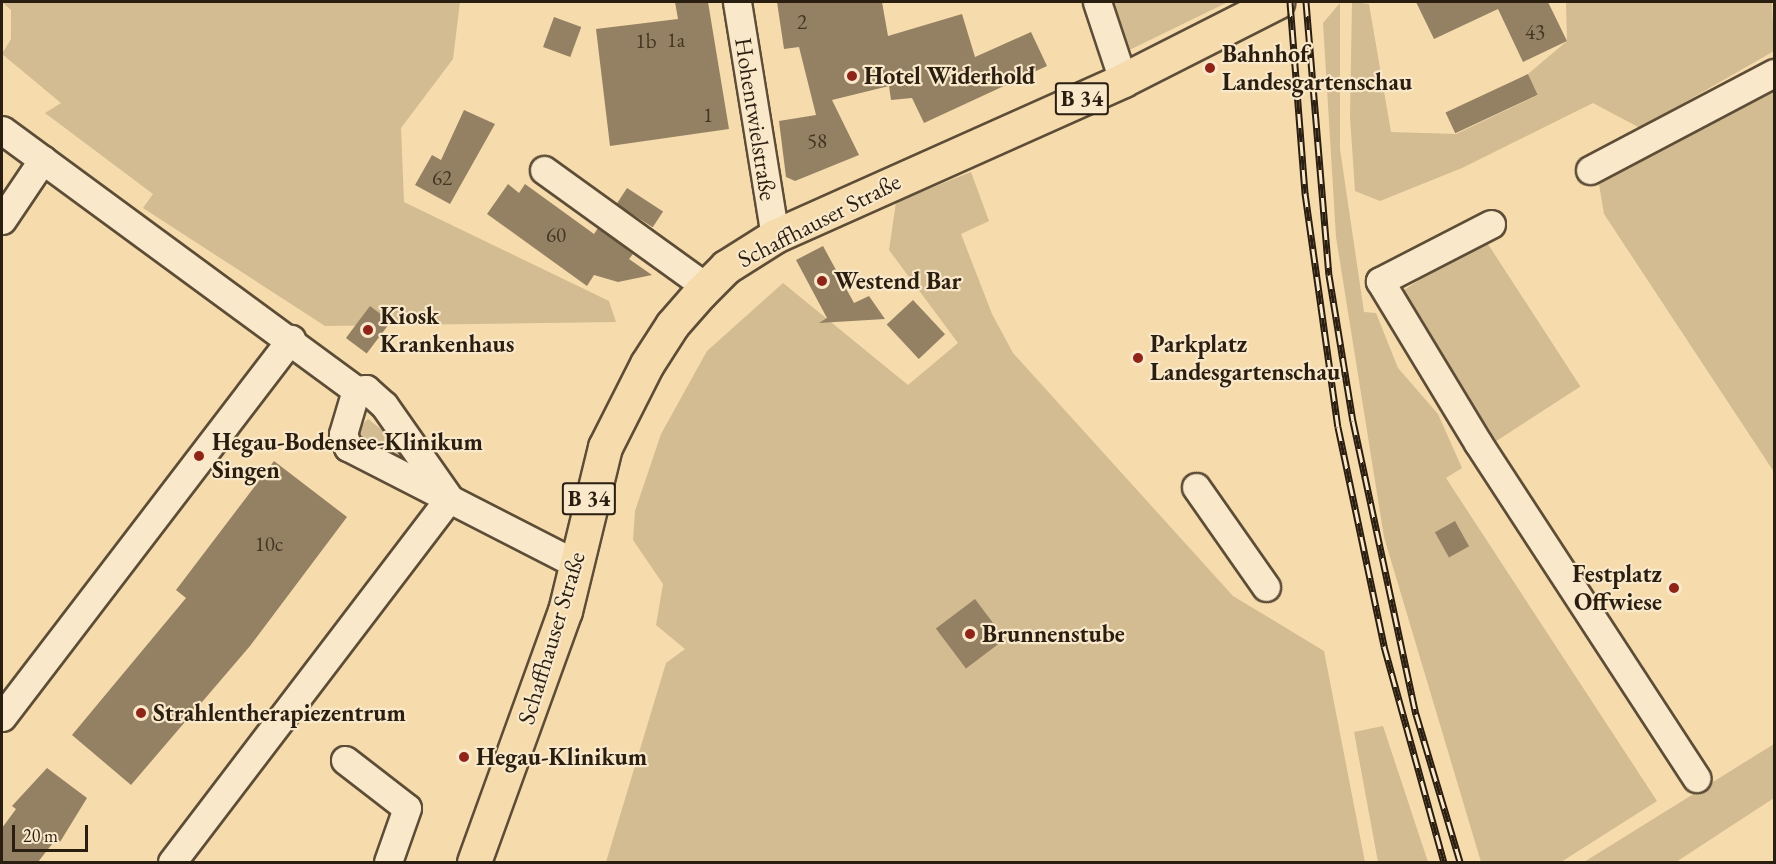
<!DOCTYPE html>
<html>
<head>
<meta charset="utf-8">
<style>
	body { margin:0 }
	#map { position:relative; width:1776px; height:864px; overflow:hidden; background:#f6dbad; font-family:"EB Garamond",serif }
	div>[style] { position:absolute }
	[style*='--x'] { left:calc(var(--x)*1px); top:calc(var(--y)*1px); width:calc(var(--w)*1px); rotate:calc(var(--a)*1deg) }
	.green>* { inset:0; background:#d3bb92; transform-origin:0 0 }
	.building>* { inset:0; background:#948062; transform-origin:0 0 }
	.roads { filter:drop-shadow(2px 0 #5d4d37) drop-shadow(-2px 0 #5d4d37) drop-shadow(0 2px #5d4d37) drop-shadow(0 -2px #5d4d37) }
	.minor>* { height:27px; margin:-13.5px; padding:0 13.5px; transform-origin:13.5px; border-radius:13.5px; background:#f9e8ca }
	.major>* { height:33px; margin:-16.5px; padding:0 16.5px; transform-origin:16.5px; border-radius:16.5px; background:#f6dbad }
	.rail>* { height:7px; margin-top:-3.5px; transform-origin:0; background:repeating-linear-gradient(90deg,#f9e8ca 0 14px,#2a1e10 0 28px); box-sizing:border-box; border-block:2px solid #2a1e10 }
	.dots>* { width:16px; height:16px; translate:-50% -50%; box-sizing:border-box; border:3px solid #f9e8ca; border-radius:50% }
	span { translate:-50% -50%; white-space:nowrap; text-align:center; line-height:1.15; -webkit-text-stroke:4.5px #f9e8ca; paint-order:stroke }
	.number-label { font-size:21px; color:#443624 }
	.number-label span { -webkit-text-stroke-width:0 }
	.shield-label span { padding:2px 4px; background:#f9e8ca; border:2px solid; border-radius:4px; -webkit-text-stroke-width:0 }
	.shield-label { font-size:22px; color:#2a1e10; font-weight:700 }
	.poi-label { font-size:24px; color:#2a1e10; font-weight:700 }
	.left { translate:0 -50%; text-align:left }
	.right { translate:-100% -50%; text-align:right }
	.street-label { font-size:24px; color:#2a1e10 }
	.frame { position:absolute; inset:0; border:3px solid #2a1e10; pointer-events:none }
	.scale { position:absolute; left:12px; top:825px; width:76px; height:27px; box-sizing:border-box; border:3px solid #2a1e10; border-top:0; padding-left:8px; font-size:18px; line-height:21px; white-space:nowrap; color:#2a1e10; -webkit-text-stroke:4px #f9e8ca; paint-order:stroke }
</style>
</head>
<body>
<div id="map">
	<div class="green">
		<i style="clip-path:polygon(2px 2px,460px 2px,453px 59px,401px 128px,404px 202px,609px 301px,616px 322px,325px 326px,143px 208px,153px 194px,45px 113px,61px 103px,2px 54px,11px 39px,11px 10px)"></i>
		<i style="clip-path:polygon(1097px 2px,1228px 2px,1115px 57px)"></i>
		<i style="clip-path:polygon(1352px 2px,1369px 4px,1391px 132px,1456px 134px,1538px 95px,1528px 74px,1567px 41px,1566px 2px,1772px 2px,1774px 51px,1640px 128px,1593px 103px,1462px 168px,1380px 201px,1355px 191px,1350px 117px)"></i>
		<i style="clip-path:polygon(1340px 3px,1340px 149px,1364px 312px,1376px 313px,1398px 368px,1438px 414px,1462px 468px,1446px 478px,1657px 801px,1561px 862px,1481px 862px,1384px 537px,1336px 237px,1323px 23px)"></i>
		<i style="clip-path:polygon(1774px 73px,1774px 472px,1604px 214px,1599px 184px,1590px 170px)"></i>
		<i style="clip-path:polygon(971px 172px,989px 221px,961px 234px,992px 314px,1013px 353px,1233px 596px,1324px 651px,1365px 862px,606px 862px,666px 663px,685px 649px,656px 625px,663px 584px,633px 540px,635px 511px,661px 434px,707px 351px,783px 283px,908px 385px,958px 343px,889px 250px,896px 202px)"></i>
		<i style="left:1484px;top:238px;width:177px;height:101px;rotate:57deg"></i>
		<i style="clip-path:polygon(368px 419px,400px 444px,405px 461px,360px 437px,359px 428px)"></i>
		<i style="clip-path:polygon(1383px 726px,1428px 862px,1378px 862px,1354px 732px)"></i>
		<i style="clip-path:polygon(1774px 744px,1774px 798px,1676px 862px,1584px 862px)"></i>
	</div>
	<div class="building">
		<i style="clip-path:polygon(675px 2px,708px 2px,729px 129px,610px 146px,596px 29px,678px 19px)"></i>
		<i style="clip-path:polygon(777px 2px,882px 2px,888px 36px,962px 14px,975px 57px,1031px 32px,1047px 66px,924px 123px,912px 98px,891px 100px,889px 86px,832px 100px,859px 155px,795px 181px,786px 177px,779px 121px,816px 115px,799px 47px,784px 49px)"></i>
		<i style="clip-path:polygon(1416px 2px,1548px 2px,1567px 41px,1523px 62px,1498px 9px,1434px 39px)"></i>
		<i style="left:554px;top:17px;width:29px;height:32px;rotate:20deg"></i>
		<i style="left:1528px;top:74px;width:23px;height:91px;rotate:65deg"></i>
		<i style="clip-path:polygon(464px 110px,495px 124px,450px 204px,415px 185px,432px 155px,441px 160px)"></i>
		<i style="clip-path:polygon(508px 184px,519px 193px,525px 184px,594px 234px,598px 228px,633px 254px,629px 259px,652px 275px,618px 282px,594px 275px,587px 286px,487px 214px)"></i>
		<i style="left:627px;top:188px;width:43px;height:19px;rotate:33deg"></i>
		<i style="clip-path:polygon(823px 246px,854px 303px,869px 296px,885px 319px,819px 323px,827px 318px,796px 260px)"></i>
		<i style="left:913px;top:300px;width:47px;height:36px;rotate:47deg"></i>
		<i style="left:370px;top:306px;width:26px;height:40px;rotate:37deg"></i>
		<i style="clip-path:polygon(274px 461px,347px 517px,250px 646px,131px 785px,72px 735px,186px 598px,176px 590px)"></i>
		<i style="left:1455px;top:521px;width:29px;height:23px;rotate:61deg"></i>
		<i style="left:975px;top:599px;width:50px;height:49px;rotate:53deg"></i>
		<i style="clip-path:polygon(47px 768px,87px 798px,60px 842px,56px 839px,38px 862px,2px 862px,2px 828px,16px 809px,12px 806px)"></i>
	</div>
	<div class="roads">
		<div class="minor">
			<i style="--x:737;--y:2;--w:237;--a:80.8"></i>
			<i style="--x:1097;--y:2;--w:82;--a:71.6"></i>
			<i style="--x:2;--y:130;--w:439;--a:36.3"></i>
			<i style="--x:356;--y:390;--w:10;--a:-6"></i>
			<i style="--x:366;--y:389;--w:24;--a:42"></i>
			<i style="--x:384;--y:405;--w:113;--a:55"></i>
			<i style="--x:544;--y:170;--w:200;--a:35.8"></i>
			<i style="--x:1590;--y:170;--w:208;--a:-27.8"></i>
			<i style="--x:2;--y:220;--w:73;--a:-56.1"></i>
			<i style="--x:1491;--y:224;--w:125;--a:152.8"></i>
			<i style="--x:1380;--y:281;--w:189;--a:58.8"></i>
			<i style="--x:1478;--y:443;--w:400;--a:56.9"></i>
			<i style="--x:356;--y:390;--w:46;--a:106.5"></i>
			<i style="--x:343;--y:434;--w:14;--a:69"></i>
			<i style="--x:348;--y:447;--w:255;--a:27.1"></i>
			<i style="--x:1196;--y:487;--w:122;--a:55"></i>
			<i style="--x:2;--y:717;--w:476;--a:-52.6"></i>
			<i style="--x:345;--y:760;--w:78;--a:37.7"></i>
			<i style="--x:407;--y:808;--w:57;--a:109.4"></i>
			<i style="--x:172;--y:862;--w:457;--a:-52.7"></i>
		</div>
		<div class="major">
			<i style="--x:474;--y:862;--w:267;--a:-70.1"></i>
			<i style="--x:565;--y:611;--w:169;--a:-76.3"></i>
			<i style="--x:605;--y:447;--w:93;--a:-63.2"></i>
			<i style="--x:647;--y:364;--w:46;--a:-57.3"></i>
			<i style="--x:672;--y:325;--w:43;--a:-48.8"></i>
			<i style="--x:700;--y:293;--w:37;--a:-45"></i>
			<i style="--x:726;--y:267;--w:58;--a:-32.3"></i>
			<i style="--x:775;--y:236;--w:381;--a:-24.1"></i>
			<i style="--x:1123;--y:80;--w:173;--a:-26.9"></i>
		</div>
	</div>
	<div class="rail">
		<i style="--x:1290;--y:2;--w:192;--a:85.5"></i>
		<i style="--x:1305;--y:193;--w:236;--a:82"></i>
		<i style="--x:1338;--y:427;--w:224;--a:78.1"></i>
		<i style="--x:1384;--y:646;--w:224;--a:74.5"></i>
		<i style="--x:1306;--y:2;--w:274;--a:85.2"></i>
		<i style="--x:1329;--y:275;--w:148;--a:80.7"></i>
		<i style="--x:1353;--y:421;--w:300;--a:77.9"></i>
		<i style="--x:1416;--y:714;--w:154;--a:73.4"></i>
	</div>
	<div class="dots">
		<i style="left:1210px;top:68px;background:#8f2418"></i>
		<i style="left:852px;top:76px;background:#8f2418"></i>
		<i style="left:822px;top:281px;background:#8f2418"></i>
		<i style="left:368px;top:330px;background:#8f2418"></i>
		<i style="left:1138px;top:358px;background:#8f2418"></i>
		<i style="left:199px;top:456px;background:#8f2418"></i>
		<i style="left:1674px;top:588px;background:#8f2418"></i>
		<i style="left:970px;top:634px;background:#8f2418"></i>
		<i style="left:141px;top:713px;background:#8f2418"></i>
		<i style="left:464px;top:757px;background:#8f2418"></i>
	</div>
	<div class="number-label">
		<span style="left:802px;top:22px">2</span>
		<span style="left:1535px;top:32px">43</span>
		<span style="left:676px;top:40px">1a</span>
		<span style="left:646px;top:41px">1b</span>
		<span style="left:708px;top:115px">1</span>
		<span style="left:817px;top:141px">58</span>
		<span style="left:442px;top:178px">62</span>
		<span style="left:556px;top:235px">60</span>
		<span style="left:269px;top:544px">10c</span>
	</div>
	<div class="shield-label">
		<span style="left:1082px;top:99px">B 34</span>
		<span style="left:589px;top:499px">B 34</span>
	</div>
	<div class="poi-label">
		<span class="left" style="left:1222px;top:68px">Bahnhof<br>Landesgartenschau</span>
		<span class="left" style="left:864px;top:76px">Hotel Widerhold</span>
		<span class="left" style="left:834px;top:281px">Westend Bar</span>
		<span class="left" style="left:380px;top:330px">Kiosk<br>Krankenhaus</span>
		<span class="left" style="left:1150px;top:358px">Parkplatz<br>Landesgartenschau</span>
		<span class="left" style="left:212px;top:456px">Hegau-Bodensee-Klinikum<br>Singen</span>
		<span class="right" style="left:1662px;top:588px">Festplatz<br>Offwiese</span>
		<span class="left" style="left:982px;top:634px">Brunnenstube</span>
		<span class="left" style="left:153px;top:713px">Strahlentherapiezentrum</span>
		<span class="left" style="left:476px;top:757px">Hegau-Klinikum</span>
	</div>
	<div class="street-label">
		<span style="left:756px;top:119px;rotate:81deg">Hohentwielstraße</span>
		<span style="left:819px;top:220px;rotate:-27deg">Schaffhauser Straße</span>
		<span style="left:551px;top:638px;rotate:-73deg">Schaffhauser Straße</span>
	</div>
	<div class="frame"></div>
	<div class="scale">20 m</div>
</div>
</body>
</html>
